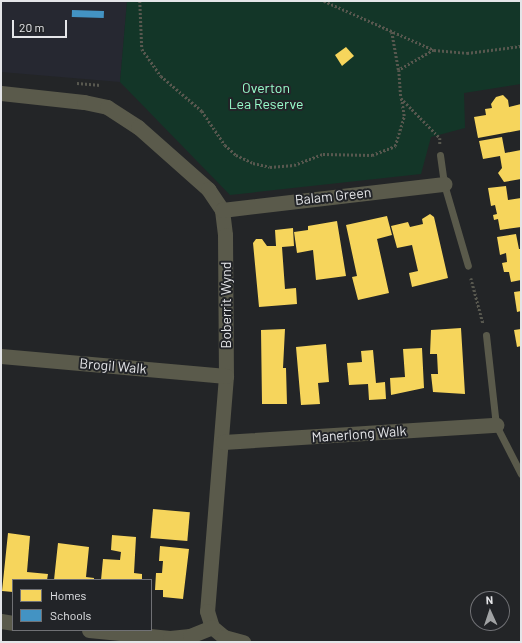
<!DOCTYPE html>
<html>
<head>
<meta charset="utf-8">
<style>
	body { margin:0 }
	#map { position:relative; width:522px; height:643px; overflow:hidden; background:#232527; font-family:Barlow,sans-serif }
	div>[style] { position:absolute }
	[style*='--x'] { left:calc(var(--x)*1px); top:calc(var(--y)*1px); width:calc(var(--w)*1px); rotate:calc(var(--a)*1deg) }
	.built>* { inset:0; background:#262831 }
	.green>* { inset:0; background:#133628 }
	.homes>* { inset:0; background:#f6d55c; transform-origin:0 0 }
	.schools>* { inset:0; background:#4393c3; transform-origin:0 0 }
	.path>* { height:2.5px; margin-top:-1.25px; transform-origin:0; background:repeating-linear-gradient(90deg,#58584f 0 2px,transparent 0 4px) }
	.lane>* { height:7px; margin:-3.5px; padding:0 3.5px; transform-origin:3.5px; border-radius:3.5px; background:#5a5a4b }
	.street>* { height:15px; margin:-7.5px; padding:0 7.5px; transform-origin:7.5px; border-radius:7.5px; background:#5a5a4b }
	span { translate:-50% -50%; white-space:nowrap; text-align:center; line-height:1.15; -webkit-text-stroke:4px #222428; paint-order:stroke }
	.park-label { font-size:14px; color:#98fccb }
	.street-label { font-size:14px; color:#e4e5e8 }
	.frame { position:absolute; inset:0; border:2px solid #e4e5e8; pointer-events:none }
	.legend { position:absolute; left:12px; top:579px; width:140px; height:52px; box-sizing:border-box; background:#222428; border:1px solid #707175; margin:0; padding:5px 7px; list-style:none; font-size:12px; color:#e4e5e8 }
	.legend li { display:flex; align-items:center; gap:8px; height:20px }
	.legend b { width:20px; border:1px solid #707175 }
	.north { position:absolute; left:470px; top:591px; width:40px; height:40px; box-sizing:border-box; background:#222428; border:1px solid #707175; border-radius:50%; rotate:357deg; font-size:11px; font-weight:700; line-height:16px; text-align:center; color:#e4e5e8 }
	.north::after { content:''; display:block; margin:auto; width:14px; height:18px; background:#a0a2a4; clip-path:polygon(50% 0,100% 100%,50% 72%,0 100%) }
	.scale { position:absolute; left:12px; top:20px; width:55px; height:18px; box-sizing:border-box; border:2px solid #e4e5e8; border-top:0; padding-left:5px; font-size:12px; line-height:14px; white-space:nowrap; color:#e4e5e8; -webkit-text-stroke:3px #222428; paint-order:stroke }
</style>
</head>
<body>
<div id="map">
	<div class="built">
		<i style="clip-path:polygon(1px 1px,127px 1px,120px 82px,1px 72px)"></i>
	</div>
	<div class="green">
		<i style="clip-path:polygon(127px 1px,521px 1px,521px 84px,464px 93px,465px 128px,431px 137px,421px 174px,230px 195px,120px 82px)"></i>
	</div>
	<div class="homes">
		<i style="clip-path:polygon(346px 47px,354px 56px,342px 66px,335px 55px)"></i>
		<i style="clip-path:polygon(503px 95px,508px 100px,509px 107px,521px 104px,521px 130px,478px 138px,474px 117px,486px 115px,485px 109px,492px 108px,491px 104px,496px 97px)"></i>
		<i style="clip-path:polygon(502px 137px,505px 153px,521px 150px,521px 179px,504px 182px,498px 173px,502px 168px,500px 156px,483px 159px,479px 141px)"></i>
		<i style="clip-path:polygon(506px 186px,508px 200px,521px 198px,521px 227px,500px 230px,498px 219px,494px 220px,493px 215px,497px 214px,495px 205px,491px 206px,488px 188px)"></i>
		<i style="clip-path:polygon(430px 214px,434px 217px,448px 278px,412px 287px,409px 273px,418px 271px,412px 245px,397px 248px,391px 226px,408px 222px,410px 227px,423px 224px,422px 219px)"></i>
		<i style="clip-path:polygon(387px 216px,392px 235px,377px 239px,389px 293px,358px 300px,352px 277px,357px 276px,346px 225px)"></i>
		<i style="clip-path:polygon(337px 221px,346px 276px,316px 280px,313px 250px,297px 253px,294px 232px,308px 230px,308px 226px)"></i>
		<i style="clip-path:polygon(293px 228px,294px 246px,282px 247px,285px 289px,296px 288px,297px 304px,259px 307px,253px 243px,256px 239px,262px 239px,267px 246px,276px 246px,275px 230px)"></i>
		<i style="clip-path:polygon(516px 234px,519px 249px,521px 249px,521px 280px,511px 282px,509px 272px,504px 272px,502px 263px,507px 262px,506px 253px,500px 255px,497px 237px)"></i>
		<i style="clip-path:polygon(521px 291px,521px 311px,517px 312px,514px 292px)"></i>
		<i style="clip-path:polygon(461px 328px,465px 394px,433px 392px,431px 374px,438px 374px,437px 354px,430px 354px,431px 330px)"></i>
		<i style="clip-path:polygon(285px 329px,283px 368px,286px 368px,287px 404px,262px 404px,261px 330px)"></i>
		<i style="clip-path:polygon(521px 329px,521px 346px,517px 347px,514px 330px)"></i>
		<i style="clip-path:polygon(326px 344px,329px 382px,318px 383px,320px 404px,301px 405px,296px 347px)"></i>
		<i style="clip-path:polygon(422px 348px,424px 388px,391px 395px,390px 378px,405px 377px,403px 349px)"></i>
		<i style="clip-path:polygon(373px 350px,376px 383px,385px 382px,386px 399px,369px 400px,368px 384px,349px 385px,347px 363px,362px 362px,361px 351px)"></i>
		<i style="left:153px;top:509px;width:37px;height:29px;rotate:5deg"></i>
		<i style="clip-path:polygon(8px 533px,30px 536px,27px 572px,48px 574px,47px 580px,13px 580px,13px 592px,2px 591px)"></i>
		<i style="clip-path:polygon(112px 535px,136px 537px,134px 573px,142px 574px,142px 580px,101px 580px,103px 559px,120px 560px,121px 552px,111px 550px)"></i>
		<i style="clip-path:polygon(58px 543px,89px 547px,86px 577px,94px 578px,94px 580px,54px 580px)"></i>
		<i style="clip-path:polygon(160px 546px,189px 549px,183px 599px,163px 597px,163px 590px,155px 590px,156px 573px,162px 573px,163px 561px,159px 561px)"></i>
	</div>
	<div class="schools">
		<i style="left:72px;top:10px;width:32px;height:7px;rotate:2deg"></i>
	</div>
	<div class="path">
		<i style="--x:140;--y:1;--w:48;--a:87.6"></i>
		<i style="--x:142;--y:49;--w:33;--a:55"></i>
		<i style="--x:161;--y:76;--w:54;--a:40.5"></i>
		<i style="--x:202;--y:111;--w:41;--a:55.9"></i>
		<i style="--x:225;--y:145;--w:15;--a:42"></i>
		<i style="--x:236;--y:155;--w:19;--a:25"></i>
		<i style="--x:253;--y:163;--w:17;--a:13"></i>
		<i style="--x:270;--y:167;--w:24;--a:-5"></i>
		<i style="--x:294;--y:165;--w:31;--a:-21"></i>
		<i style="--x:323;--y:154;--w:49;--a:1.2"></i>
		<i style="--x:372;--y:155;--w:25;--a:-21"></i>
		<i style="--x:395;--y:146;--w:31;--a:-73"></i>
		<i style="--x:404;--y:116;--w:18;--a:-99"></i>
		<i style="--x:324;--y:1;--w:120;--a:24"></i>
		<i style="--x:434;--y:50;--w:40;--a:150.3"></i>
		<i style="--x:399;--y:70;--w:28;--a:86"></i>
		<i style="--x:401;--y:98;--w:56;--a:45.7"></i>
		<i style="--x:440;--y:138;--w:6;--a:90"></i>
		<i style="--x:392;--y:32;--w:39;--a:80"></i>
		<i style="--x:434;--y:50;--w:33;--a:5"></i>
		<i style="--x:467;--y:53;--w:54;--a:-7.4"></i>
		<i style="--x:77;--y:83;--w:24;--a:5"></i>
		<i style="--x:471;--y:278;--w:47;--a:75.1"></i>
	</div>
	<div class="lane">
		<i style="--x:440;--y:155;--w:29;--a:82"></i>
		<i style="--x:444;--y:184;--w:85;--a:73.7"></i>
		<i style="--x:486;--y:335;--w:91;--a:83.7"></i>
		<i style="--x:496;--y:425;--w:55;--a:63"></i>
	</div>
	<div class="street">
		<i style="--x:1;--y:93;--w:83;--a:6.2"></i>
		<i style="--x:84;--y:102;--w:24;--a:12"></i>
		<i style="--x:107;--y:107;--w:37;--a:33"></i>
		<i style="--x:138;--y:127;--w:94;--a:41.5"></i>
		<i style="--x:208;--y:189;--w:25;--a:56"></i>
		<i style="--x:222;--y:210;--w:25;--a:83"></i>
		<i style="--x:225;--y:235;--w:141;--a:89.6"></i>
		<i style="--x:226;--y:376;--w:236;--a:94.6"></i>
		<i style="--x:207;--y:611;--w:17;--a:73"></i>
		<i style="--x:212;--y:627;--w:16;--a:40"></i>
		<i style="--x:224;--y:637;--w:20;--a:15"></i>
		<i style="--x:222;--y:210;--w:224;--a:-6.7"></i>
		<i style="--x:1;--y:356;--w:226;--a:5.1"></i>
		<i style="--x:223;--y:442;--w:274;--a:-3.6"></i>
		<i style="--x:1;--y:621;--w:12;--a:9"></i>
		<i style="--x:89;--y:630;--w:81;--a:5.6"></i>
		<i style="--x:170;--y:638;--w:20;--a:-6"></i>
		<i style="--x:190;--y:636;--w:24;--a:-22"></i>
	</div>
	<div class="park-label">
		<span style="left:266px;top:96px">Overton<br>Lea Reserve</span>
	</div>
	<div class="street-label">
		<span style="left:333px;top:196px;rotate:-6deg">Balam Green</span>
		<span style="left:226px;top:305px;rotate:-90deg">Boberrit Wynd</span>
		<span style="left:113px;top:366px;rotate:5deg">Brogil Walk</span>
		<span style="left:359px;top:434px;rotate:-4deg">Manerlong Walk</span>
	</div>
	<div class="frame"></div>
	<ul class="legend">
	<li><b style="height:11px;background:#f6d55c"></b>Homes</li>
	<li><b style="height:11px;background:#4393c3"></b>Schools</li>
	</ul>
	<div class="north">N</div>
	<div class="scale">20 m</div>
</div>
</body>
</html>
